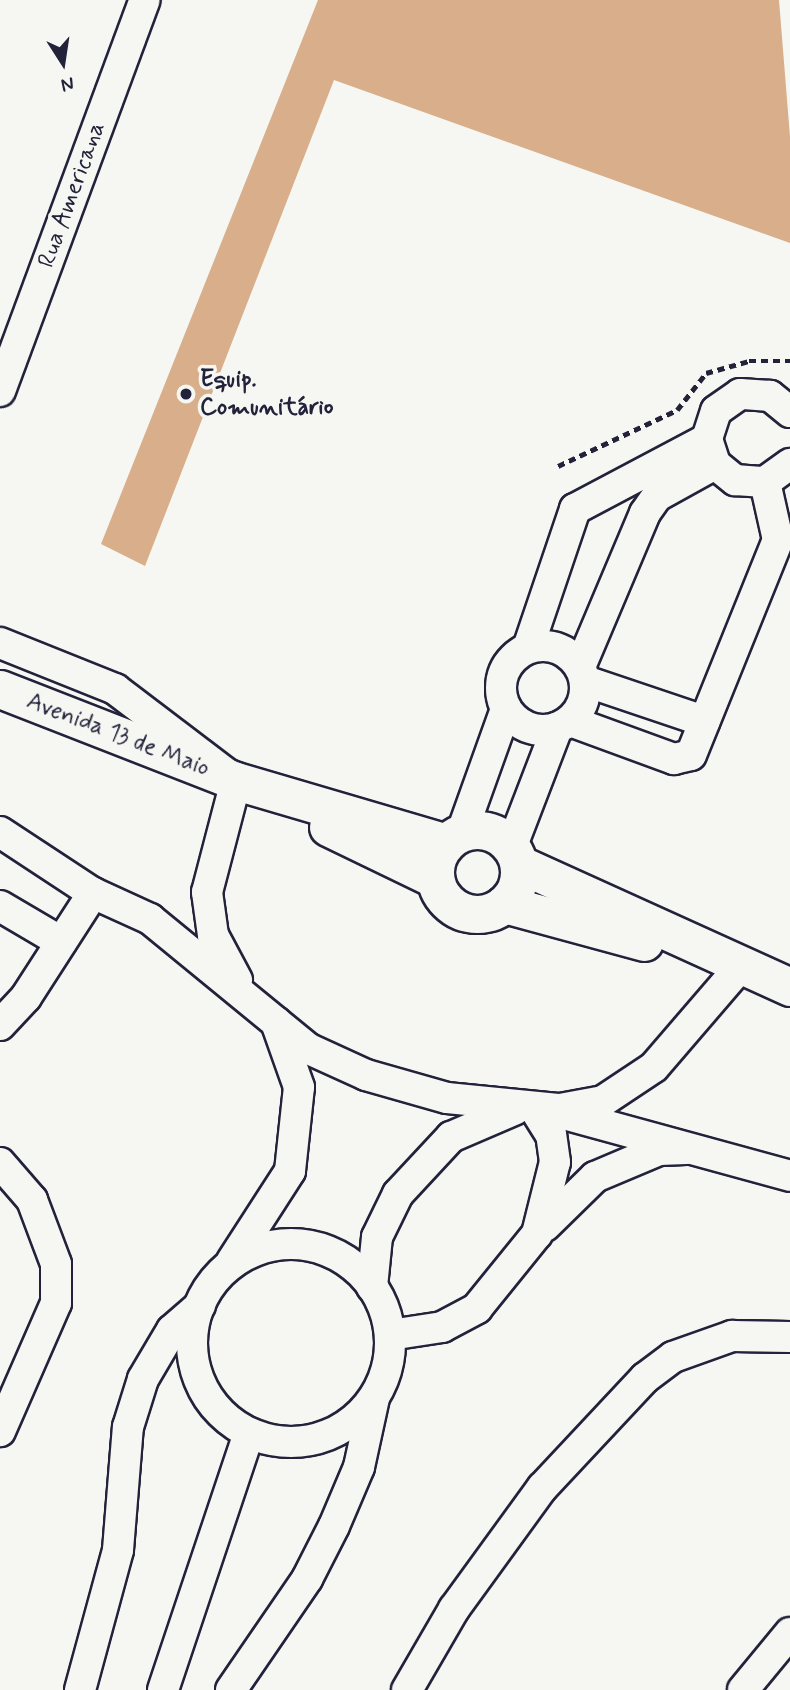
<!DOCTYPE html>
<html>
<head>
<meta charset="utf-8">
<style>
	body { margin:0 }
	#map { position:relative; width:790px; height:1690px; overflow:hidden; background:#f6f6f2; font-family:Mynerve,sans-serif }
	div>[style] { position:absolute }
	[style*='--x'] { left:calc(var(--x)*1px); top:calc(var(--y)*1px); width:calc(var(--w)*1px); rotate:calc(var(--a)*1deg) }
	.building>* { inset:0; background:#d9ae8a }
	.path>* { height:4.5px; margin-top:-2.25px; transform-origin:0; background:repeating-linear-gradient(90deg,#22223b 0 7px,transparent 0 12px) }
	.roads { filter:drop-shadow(2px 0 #22223b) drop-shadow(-2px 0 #22223b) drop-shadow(0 2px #22223b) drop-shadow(0 -2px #22223b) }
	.minor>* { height:30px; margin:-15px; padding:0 15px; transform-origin:15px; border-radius:15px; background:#f6f6f2 }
	.minor>.ring { margin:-15px; padding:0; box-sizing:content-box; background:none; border:30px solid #f6f6f2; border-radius:50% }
	.major>* { height:37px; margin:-18.5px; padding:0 18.5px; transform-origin:18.5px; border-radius:18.5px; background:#f6f6f2 }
	.major>.ring { margin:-18.5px; padding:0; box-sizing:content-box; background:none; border:37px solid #f6f6f2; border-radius:50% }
	.dots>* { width:19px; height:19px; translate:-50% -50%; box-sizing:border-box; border:4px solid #f6f6f2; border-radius:50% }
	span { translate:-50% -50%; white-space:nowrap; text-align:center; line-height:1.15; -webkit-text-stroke:7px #f6f6f2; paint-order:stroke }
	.street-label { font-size:24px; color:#22223b }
	.poi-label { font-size:24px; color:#22223b; font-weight:700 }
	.left { translate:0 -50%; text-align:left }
	.north { position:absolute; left:28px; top:28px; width:70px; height:70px; -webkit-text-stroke:5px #f6f6f2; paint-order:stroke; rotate:168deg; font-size:19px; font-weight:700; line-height:28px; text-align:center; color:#22223b }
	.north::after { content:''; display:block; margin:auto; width:24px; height:32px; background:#22223b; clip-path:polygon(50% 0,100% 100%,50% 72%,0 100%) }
</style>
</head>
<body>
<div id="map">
	<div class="building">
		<i style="clip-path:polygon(318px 0,779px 0,790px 137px,790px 243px,334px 80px,145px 566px,101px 544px)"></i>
	</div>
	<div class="path">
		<i style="--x:558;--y:466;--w:132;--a:-25.2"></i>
		<i style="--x:677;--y:410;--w:47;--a:-51.9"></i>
		<i style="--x:706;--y:373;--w:45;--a:-15.6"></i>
		<i style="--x:749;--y:361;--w:41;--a:0"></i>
	</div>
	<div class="roads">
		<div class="minor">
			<i style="--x:0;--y:391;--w:417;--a:-69.7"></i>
			<i style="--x:790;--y:412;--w:26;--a:-141"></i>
			<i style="--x:770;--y:396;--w:30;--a:-176"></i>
			<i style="--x:740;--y:394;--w:29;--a:145"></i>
			<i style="--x:716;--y:411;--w:29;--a:108"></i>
			<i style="--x:707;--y:439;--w:26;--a:72"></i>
			<i style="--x:715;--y:464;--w:26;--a:39"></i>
			<i style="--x:735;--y:480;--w:30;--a:4"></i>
			<i style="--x:765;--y:482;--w:31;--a:-36"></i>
			<i style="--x:0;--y:643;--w:124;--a:21.8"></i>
			<i style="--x:115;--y:689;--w:152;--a:37.2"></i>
			<i style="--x:236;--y:781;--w:115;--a:104.6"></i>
			<i style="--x:207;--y:892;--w:43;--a:82.1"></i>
			<i style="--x:213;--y:935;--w:51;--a:61.9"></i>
			<i class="ring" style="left:501px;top:646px;width:54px;height:54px"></i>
			<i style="--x:528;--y:648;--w:147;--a:-71.3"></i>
			<i style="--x:575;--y:509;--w:149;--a:-27.9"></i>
			<i style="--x:580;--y:667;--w:167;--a:-67.1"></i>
			<i style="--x:645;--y:513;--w:21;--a:-55"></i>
			<i style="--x:657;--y:496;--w:66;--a:-28.9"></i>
			<i style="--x:585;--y:681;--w:126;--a:18.6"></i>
			<i style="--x:570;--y:721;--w:111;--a:20.1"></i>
			<i style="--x:674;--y:759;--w:17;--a:-13"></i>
			<i style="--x:691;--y:755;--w:232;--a:-68"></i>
			<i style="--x:778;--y:540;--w:59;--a:-102.6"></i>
			<i style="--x:0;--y:832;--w:111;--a:33.3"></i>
			<i style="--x:93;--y:893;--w:63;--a:24.5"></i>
			<i style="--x:150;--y:919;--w:205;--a:39.3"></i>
			<i style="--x:309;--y:1049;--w:63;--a:24.5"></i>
			<i style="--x:366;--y:1075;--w:84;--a:15.9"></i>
			<i style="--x:447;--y:1098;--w:114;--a:5.6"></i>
			<i style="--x:560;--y:1109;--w:44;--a:-10.5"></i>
			<i style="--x:603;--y:1101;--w:61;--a:-33.7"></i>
			<i style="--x:654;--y:1067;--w:132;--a:-49.3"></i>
			<i style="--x:462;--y:832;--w:131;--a:-70.3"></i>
			<i style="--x:511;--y:848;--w:129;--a:-69"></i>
			<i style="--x:0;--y:906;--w:71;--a:30.5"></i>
			<i style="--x:0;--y:1025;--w:38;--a:-47"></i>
			<i style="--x:26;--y:997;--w:124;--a:-57.2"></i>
			<i style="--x:564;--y:1114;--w:234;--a:15.3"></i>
			<i style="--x:0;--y:1163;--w:49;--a:49.1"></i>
			<i style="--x:32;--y:1200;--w:68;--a:69.4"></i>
			<i style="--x:56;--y:1264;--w:39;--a:90"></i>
			<i style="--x:56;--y:1303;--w:140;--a:113.6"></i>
			<i style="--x:545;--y:1226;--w:70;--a:-44.4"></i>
			<i style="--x:595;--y:1177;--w:69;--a:-22.9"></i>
			<i style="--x:659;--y:1150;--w:27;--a:-2"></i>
			<i class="ring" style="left:192px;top:1244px;width:168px;height:168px"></i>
			<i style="--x:232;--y:1261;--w:107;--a:-57.2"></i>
			<i style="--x:290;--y:1171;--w:84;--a:-83.9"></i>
			<i style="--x:299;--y:1087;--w:69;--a:-109.5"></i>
			<i style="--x:372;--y:1287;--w:50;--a:-84.3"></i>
			<i style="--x:377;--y:1237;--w:48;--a:-64"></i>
			<i style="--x:398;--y:1194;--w:78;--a:-47.1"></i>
			<i style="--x:451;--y:1137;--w:69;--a:-23.2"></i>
			<i style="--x:390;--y:1335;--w:53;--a:-8.7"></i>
			<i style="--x:442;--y:1327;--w:40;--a:-28"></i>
			<i style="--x:477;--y:1308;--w:95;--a:-51"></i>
			<i style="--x:537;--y:1234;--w:74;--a:-76"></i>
			<i style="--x:555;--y:1162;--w:27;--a:-98"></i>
			<i style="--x:551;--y:1135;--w:31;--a:-122"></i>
			<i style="--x:80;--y:1690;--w:145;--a:-74.8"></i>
			<i style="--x:118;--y:1550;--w:123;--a:-85.4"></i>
			<i style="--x:128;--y:1427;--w:50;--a:-72.6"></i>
			<i style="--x:143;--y:1379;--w:57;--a:-59.4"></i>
			<i style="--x:172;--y:1330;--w:37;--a:-41"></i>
			<i style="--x:163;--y:1690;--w:271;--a:-71.5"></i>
			<i style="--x:231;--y:1690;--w:135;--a:-55.6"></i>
			<i style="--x:307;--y:1579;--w:59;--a:-63"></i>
			<i style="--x:334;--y:1526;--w:64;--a:-67"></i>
			<i style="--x:359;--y:1467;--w:71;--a:-77.7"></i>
			<i style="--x:407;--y:1690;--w:94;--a:-59.9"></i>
			<i style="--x:454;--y:1609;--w:150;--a:-54"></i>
			<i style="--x:542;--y:1488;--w:151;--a:-46.9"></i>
			<i style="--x:645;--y:1378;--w:35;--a:-37"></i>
			<i style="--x:673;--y:1357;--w:63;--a:-19.6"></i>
			<i style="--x:732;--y:1336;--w:58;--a:1"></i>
			<i style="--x:743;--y:1690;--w:74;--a:-50.5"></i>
		</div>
		<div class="major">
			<i style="--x:0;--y:689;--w:253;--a:21.3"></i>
			<i style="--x:236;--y:781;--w:219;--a:16.4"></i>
			<i style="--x:328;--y:827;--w:119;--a:25.9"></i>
			<i class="ring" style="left:435px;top:830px;width:47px;height:47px"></i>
			<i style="--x:519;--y:864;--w:298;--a:24.4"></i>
			<i style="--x:504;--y:904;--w:145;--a:15.2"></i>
		</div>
	</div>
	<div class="dots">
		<i style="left:186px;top:394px;background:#22223b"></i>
	</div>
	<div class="street-label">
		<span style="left:72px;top:195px;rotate:-70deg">Rua Americana</span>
		<span style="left:118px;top:735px;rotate:21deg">Avenida 13 de Maio</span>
	</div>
	<div class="poi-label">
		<span class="left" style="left:200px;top:394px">Equip.<br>Comunitário</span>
	</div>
	<div class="north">N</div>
</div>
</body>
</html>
